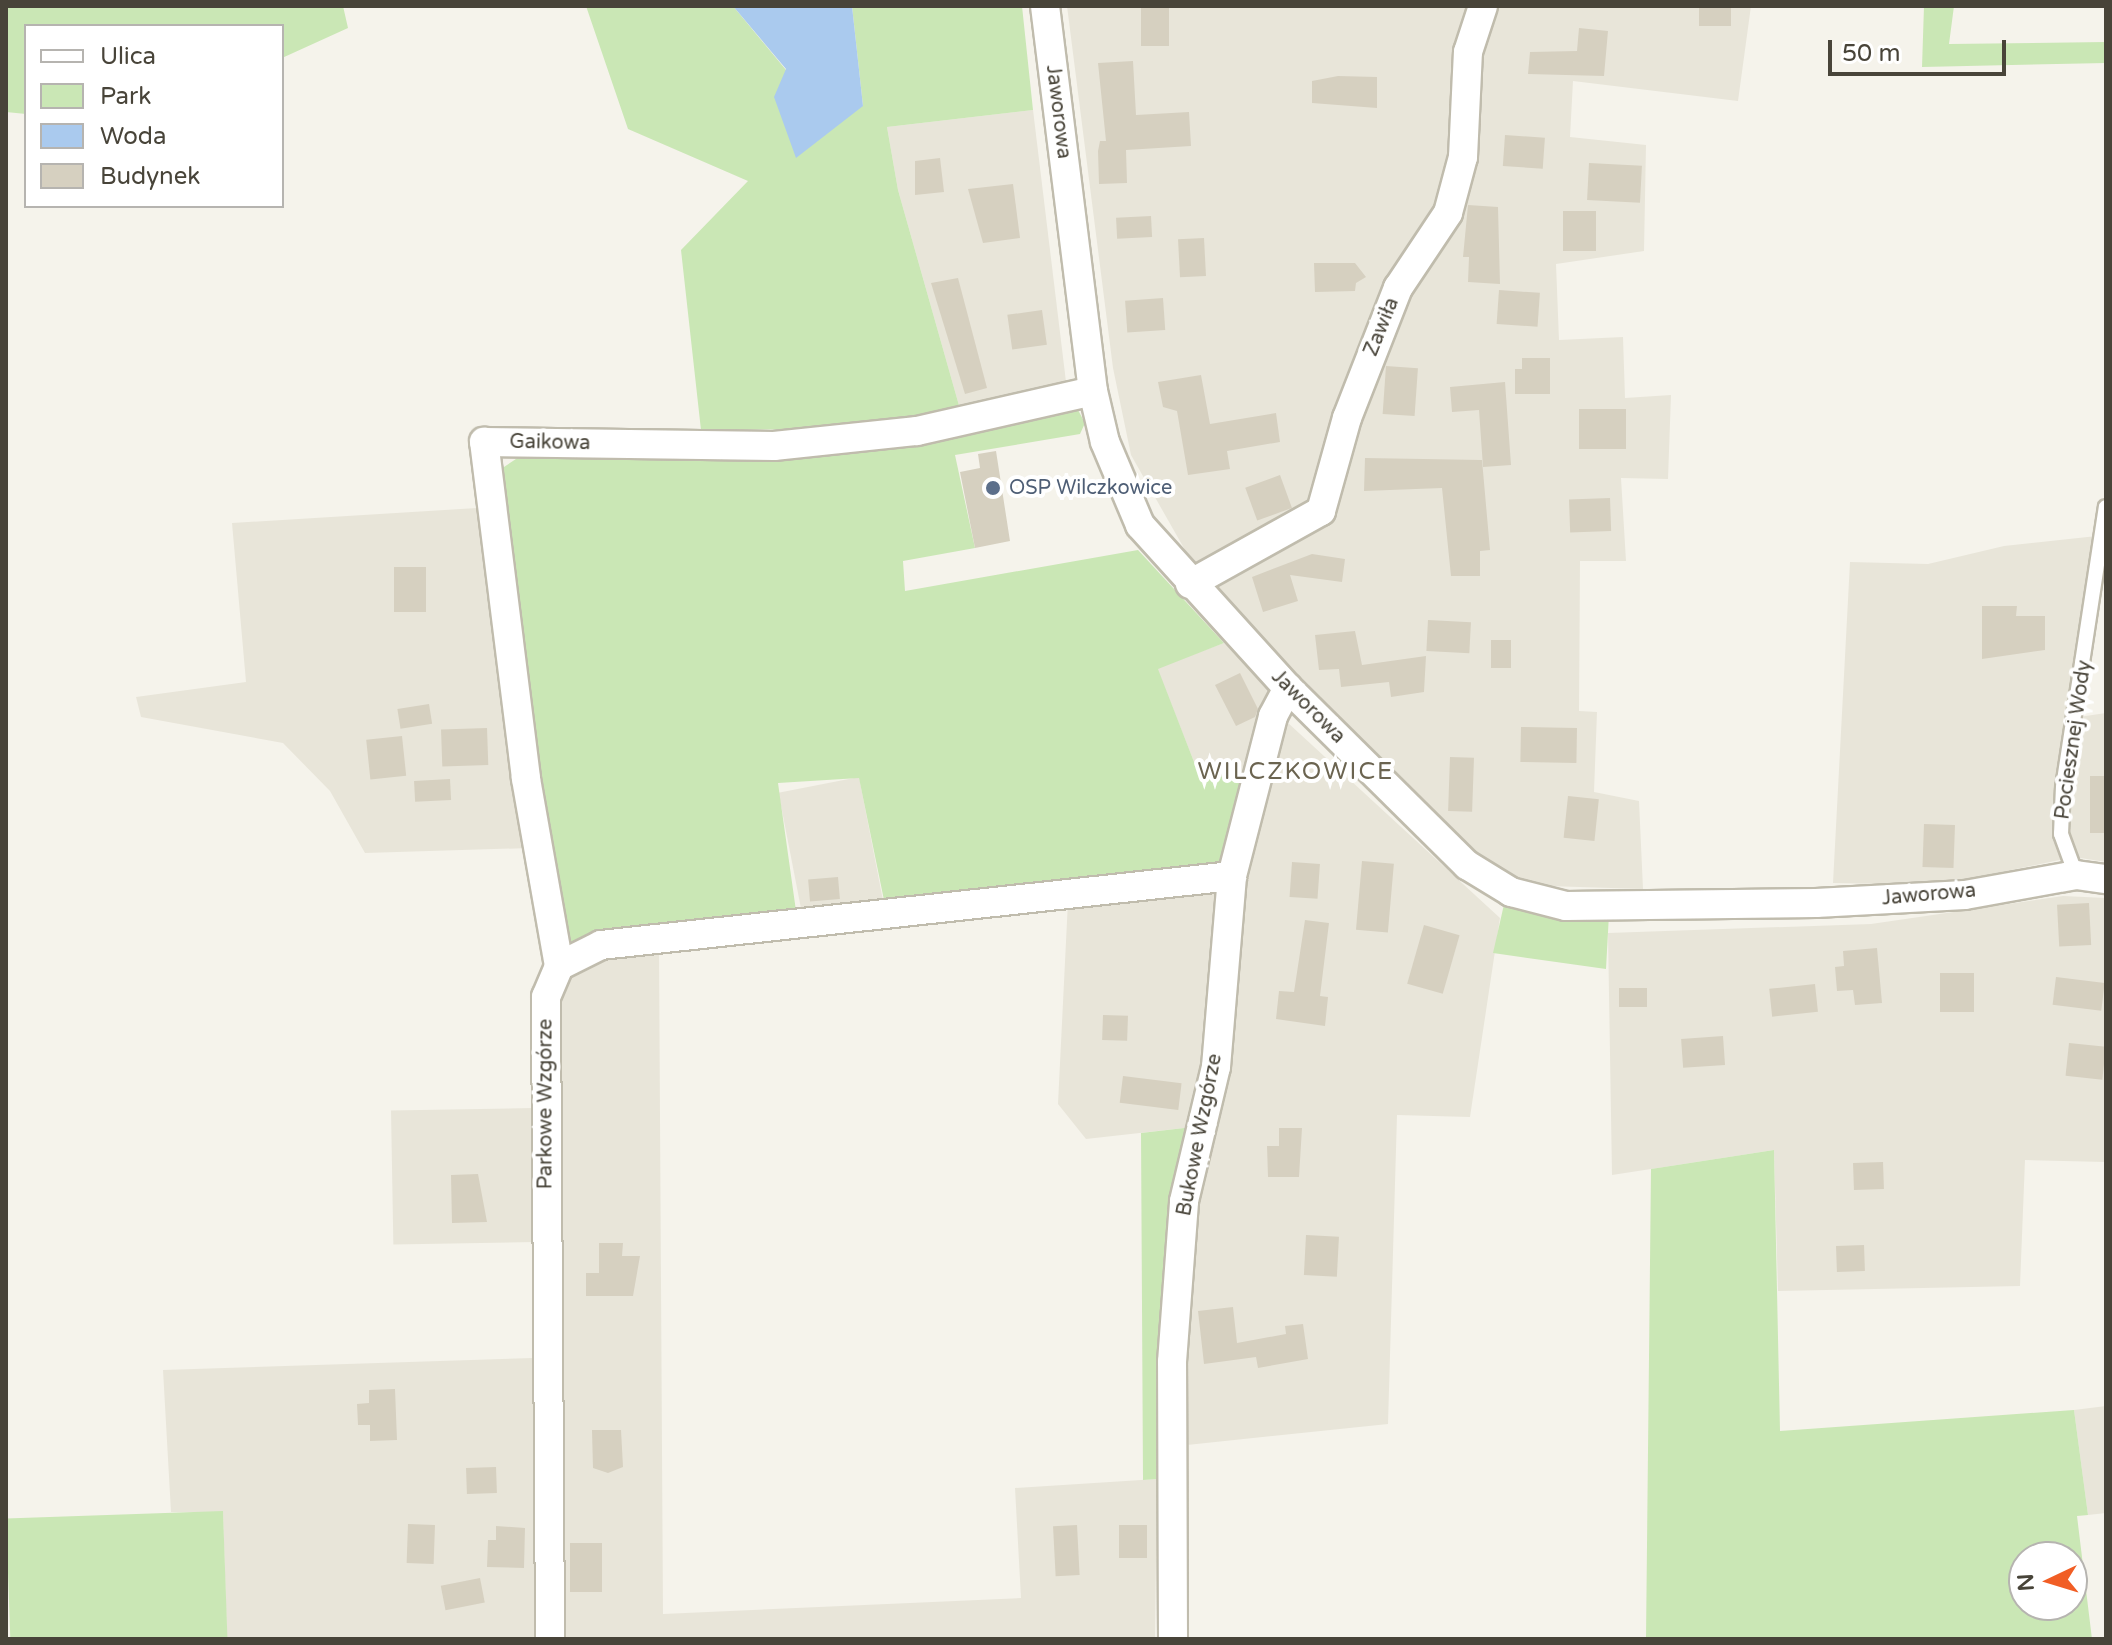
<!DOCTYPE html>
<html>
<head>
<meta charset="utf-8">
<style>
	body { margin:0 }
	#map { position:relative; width:2112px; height:1645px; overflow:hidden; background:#f5f3eb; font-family:"Varela Round",sans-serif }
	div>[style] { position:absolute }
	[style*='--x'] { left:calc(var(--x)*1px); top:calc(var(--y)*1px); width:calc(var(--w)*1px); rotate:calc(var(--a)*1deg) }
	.residential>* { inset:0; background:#e8e5d9; transform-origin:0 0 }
	.green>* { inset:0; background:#cae7b5; transform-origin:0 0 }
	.water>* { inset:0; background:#aacaee }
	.building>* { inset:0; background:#d6d0c0; transform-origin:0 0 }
	.roads { filter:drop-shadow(2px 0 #c0bcad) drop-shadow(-2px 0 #c0bcad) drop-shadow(0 2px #c0bcad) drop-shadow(0 -2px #c0bcad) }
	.lane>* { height:14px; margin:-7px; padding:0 7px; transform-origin:7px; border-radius:7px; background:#fff }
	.street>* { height:28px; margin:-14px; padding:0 14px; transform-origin:14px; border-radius:14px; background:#fff }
	.dots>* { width:22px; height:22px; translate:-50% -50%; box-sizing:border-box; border:4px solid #fff; border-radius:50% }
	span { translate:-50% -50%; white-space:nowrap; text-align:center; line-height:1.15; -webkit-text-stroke:8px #fff; paint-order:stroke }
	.street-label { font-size:20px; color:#484439 }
	.service-label { font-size:20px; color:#4e5e75 }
	.left { translate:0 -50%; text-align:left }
	.quarter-label { font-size:24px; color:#6b6450; letter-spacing:2px }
	.frame { position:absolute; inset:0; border:8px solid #484439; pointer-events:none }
	.legend { position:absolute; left:24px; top:24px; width:260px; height:184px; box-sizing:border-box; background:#fff; border:2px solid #b6b4b0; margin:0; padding:10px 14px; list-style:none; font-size:24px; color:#484439 }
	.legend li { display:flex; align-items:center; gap:16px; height:40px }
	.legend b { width:40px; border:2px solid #b6b4b0 }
	.north { position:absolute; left:2008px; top:1541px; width:80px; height:80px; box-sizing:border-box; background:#fff; border:2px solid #b6b4b0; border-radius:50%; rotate:266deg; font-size:22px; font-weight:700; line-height:32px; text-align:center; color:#484439 }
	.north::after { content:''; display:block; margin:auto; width:28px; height:36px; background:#f15e25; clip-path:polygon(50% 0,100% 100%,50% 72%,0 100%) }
	.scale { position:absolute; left:1828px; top:40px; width:178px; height:36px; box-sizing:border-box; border:4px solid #484439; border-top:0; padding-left:10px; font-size:24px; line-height:28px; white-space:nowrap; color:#484439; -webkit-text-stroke:6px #fff; paint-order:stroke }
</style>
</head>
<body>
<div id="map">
	<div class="residential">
		<i style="clip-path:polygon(1067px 6px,1751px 6px,1738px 101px,1573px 81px,1570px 137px,1646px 145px,1644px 251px,1556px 264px,1559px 340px,1623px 337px,1625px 398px,1671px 395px,1668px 479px,1621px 478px,1626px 561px,1580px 561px,1579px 711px,1597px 712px,1594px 792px,1639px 801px,1643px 889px,1520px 885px,1473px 851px,1316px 700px,1185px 550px,1131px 455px,1113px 368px)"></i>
		<i style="clip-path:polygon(1033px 110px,1066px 382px,960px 409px,898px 190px,887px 127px)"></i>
		<i style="clip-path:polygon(477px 508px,530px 848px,365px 853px,330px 791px,283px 743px,141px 717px,136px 697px,246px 682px,232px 523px)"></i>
		<i style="clip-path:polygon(2106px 535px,2079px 717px,2106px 713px,2106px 862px,2074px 857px,1939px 885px,1833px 883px,1850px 562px,1928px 564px,2004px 546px)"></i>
		<i style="clip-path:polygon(1224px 643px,1276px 691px,1249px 787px,1196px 767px,1157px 668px)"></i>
		<i style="clip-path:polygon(1287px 722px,1500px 918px,1470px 1117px,1397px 1115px,1388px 1424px,1187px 1445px,1186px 1303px,1196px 1202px,1236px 924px)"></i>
		<i style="left:859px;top:777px;width:131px;height:82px;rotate:79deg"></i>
		<i style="clip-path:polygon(1215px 889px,1211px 1044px,1193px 1127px,1086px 1139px,1058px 1104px,1068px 901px)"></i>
		<i style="clip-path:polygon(2063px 896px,2106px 898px,2106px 1162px,2025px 1160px,2020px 1286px,1778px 1291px,1774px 1150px,1612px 1175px,1608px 933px,1871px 924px)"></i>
		<i style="clip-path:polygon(627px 950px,659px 950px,663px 1614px,1021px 1598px,1015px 1488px,1157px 1479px,1155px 1639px,561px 1639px,557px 1002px,577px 968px)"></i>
		<i style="left:533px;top:1108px;width:134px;height:142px;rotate:89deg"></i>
		<i style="clip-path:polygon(533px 1358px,535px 1639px,227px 1639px,223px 1512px,171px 1512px,163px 1370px)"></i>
		<i style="clip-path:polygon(2106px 1406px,2106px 1513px,2088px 1515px,2074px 1410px)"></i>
	</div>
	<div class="green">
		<i style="clip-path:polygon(6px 6px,343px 6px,348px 28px,282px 58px,282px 26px,26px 26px,26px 114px,6px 112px)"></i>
		<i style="clip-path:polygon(586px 6px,733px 6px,786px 70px,863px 106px,852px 6px,1022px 6px,1033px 110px,887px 127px,898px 190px,960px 409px,858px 429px,701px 430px,681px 250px,748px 181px,628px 129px)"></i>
		<i style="clip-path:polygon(1924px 6px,1954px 6px,1949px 44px,2106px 42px,2106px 63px,1922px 67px)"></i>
		<i style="clip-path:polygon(1078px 410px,1085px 423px,1080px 434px,955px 455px,975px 548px,903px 561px,905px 591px,1138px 550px,1224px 643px,1158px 669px,1196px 767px,1249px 787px,1220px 863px,885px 905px,859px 778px,778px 783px,797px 918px,568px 945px,532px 754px,534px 712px,525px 685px,501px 469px,525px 453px)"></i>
		<i style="clip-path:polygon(1505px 900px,1544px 916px,1609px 914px,1606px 969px,1493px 953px)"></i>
		<i style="clip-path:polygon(1193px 1127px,1164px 1320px,1157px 1479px,1143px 1480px,1141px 1133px)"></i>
		<i style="clip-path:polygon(evenodd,1774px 1150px,1780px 1431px,2074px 1410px,2088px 1515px,2077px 1516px,2092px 1639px,1646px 1639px,1651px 1169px,1774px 1150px,2024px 1557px,2072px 1557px,2072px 1605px,2024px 1605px,2024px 1557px)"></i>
		<i style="left:223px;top:1511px;width:128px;height:217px;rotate:88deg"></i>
	</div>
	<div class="water">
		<i style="clip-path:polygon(733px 6px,852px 6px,863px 106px,796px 158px,774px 97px,786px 69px)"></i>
	</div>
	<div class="building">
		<i style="left:1141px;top:6px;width:28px;height:40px"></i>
		<i style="left:1699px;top:6px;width:32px;height:20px"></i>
		<i style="clip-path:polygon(1579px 28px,1608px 31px,1604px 76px,1528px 74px,1530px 52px,1577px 51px)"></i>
		<i style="clip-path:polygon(1133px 61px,1136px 115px,1189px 112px,1191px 146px,1126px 150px,1127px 183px,1099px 184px,1098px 151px,1100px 141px,1106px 141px,1098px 63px)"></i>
		<i style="clip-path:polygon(1338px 76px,1377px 77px,1377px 108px,1312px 103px,1312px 81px)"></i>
		<i style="left:1505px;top:135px;width:40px;height:31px;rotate:4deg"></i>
		<i style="clip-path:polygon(940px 158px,944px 192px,915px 195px,915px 161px)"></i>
		<i style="left:1589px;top:163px;width:53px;height:37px;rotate:3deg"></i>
		<i style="clip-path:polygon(1013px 184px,1020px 238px,983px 243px,968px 189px)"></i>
		<i style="clip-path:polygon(1468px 205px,1498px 207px,1500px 284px,1468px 282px,1469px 257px,1463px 257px)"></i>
		<i style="left:1563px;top:211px;width:33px;height:40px"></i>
		<i style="left:1151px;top:216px;width:21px;height:35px;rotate:87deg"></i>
		<i style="left:1204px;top:238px;width:38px;height:26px;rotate:87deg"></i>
		<i style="clip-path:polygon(1314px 263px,1355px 263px,1366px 277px,1356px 283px,1355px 291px,1315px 292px)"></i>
		<i style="clip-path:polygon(958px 278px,987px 388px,965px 394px,931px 283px)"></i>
		<i style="left:1499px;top:290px;width:41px;height:34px;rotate:4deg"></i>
		<i style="left:1163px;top:298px;width:32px;height:38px;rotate:86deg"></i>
		<i style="left:1042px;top:310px;width:35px;height:35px;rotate:82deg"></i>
		<i style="clip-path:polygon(1522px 358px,1550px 358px,1550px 394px,1515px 394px,1515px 369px,1522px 369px)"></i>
		<i style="left:1386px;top:366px;width:32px;height:48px;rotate:4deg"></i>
		<i style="clip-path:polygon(1201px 375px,1210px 424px,1276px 413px,1280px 442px,1227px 451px,1230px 469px,1188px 475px,1177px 411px,1163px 407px,1158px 382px)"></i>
		<i style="clip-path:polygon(1505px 382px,1511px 465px,1483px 467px,1479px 410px,1452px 412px,1450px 387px)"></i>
		<i style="left:1579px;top:409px;width:47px;height:40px"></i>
		<i style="clip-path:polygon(996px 451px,1010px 541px,975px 548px,960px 472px,980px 468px,978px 454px)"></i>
		<i style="clip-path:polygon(1365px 458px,1482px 460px,1490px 550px,1480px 551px,1480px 576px,1451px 576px,1442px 488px,1364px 491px)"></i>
		<i style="left:1280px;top:475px;width:35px;height:37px;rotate:70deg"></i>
		<i style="left:1610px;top:498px;width:33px;height:41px;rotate:88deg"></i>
		<i style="clip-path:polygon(1312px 554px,1345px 559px,1342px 582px,1290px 575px,1298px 601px,1263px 612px,1252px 577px)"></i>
		<i style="left:426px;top:567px;width:45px;height:32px;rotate:90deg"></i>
		<i style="clip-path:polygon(1982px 606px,2017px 606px,2016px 616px,2045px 616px,2045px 650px,1982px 659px)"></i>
		<i style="left:1428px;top:620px;width:43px;height:31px;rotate:3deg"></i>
		<i style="clip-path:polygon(1355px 631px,1362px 665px,1426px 656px,1424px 692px,1391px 697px,1389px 682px,1341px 687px,1339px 669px,1319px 670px,1315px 635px)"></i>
		<i style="left:1491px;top:640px;width:20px;height:28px"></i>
		<i style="clip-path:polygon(1240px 673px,1258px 709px,1255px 717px,1236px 726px,1215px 685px)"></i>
		<i style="left:429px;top:704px;width:20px;height:32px;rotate:81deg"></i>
		<i style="left:1521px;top:727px;width:56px;height:35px;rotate:1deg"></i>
		<i style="left:487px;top:728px;width:37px;height:46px;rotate:88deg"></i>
		<i style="left:402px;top:736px;width:40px;height:36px;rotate:84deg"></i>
		<i style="left:1450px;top:757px;width:24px;height:54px;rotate:2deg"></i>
		<i style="left:2090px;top:776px;width:16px;height:57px"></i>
		<i style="left:450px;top:779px;width:21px;height:36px;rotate:87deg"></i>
		<i style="left:1568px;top:796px;width:31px;height:42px;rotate:6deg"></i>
		<i style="left:1924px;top:824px;width:31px;height:43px;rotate:2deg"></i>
		<i style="left:1362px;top:861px;width:32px;height:69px;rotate:5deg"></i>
		<i style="left:1292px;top:862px;width:28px;height:35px;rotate:4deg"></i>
		<i style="left:838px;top:877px;width:22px;height:30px;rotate:85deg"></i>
		<i style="left:2089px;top:903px;width:42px;height:32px;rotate:87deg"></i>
		<i style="clip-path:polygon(1305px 920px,1329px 923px,1320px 996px,1328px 997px,1325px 1026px,1276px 1019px,1279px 991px,1294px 992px)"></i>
		<i style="left:1424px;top:925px;width:37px;height:61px;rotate:16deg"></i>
		<i style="clip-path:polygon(1877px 948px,1882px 1003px,1855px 1005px,1853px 990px,1837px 991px,1835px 967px,1844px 966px,1843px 951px)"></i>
		<i style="left:1940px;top:973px;width:34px;height:39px"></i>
		<i style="left:2056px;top:977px;width:49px;height:28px;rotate:7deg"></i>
		<i style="left:1815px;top:984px;width:28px;height:46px;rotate:84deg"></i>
		<i style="left:1619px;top:988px;width:28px;height:19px"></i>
		<i style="left:1103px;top:1015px;width:25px;height:25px;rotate:2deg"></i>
		<i style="left:1723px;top:1036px;width:29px;height:42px;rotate:86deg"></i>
		<i style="left:2069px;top:1043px;width:37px;height:33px;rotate:6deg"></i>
		<i style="left:1123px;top:1076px;width:59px;height:27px;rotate:7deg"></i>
		<i style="clip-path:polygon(1279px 1128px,1302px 1128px,1299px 1177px,1268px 1177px,1267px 1146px,1279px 1146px)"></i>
		<i style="left:1883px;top:1162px;width:27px;height:30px;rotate:88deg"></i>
		<i style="clip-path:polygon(478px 1174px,487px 1222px,452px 1223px,451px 1175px)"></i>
		<i style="left:1306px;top:1235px;width:33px;height:40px;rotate:3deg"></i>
		<i style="clip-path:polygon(599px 1243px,623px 1243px,622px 1256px,640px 1256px,633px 1296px,586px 1296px,586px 1273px,599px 1273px)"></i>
		<i style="left:1864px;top:1245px;width:26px;height:28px;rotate:88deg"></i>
		<i style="clip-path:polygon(1233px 1307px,1237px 1343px,1286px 1334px,1285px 1326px,1303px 1324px,1308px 1359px,1258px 1368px,1256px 1357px,1204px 1364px,1198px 1311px)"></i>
		<i style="clip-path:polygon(395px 1389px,397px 1440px,370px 1441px,370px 1425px,358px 1425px,357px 1404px,369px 1403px,369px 1390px)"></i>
		<i style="clip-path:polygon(592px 1430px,621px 1430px,623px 1467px,608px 1473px,593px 1468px)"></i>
		<i style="left:496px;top:1467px;width:26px;height:30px;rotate:88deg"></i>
		<i style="left:408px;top:1524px;width:27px;height:39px;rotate:2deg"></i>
		<i style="left:1077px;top:1525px;width:50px;height:24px;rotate:87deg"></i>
		<i style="left:1119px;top:1525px;width:28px;height:33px"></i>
		<i style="clip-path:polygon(496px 1526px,525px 1528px,524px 1568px,487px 1567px,488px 1540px,496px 1540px)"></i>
		<i style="left:570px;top:1543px;width:32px;height:49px"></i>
		<i style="left:480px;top:1578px;width:25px;height:40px;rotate:79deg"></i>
	</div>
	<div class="roads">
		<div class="lane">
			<i style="--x:2076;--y:875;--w:44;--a:-110.1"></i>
			<i style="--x:2061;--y:834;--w:47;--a:-87.6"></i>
			<i style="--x:2063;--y:787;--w:283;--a:-81.3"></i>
		</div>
		<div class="street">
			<i style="--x:1045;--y:6;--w:388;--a:82.9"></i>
			<i style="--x:1093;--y:391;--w:52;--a:76.8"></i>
			<i style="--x:1105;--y:442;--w:90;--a:67.1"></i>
			<i style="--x:1140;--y:525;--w:220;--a:47.8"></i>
			<i style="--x:1288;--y:688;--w:252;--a:44.7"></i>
			<i style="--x:1467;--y:865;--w:52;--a:31.5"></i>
			<i style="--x:1511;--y:892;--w:57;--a:14.3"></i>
			<i style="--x:1566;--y:906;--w:250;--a:-0.7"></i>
			<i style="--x:1816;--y:903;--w:149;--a:-3.1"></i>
			<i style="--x:1965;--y:895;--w:113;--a:-10.2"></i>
			<i style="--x:2076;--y:875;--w:30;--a:8"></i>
			<i style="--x:1190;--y:584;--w:150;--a:-29.1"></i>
			<i style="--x:1321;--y:511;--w:97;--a:-74.4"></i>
			<i style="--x:1347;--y:418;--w:140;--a:-68.6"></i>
			<i style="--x:1398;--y:288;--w:90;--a:-56.3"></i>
			<i style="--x:1448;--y:213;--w:58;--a:-75"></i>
			<i style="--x:1463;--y:157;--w:105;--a:-87.3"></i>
			<i style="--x:1468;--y:52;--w:48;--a:-71.9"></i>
			<i style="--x:559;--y:966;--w:191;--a:-100"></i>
			<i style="--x:526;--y:778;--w:339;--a:-97.1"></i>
			<i style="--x:484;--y:442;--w:290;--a:0.8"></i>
			<i style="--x:774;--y:446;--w:144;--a:-6"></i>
			<i style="--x:917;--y:431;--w:180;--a:-12.8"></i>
			<i style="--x:550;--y:1639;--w:642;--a:-90.36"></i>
			<i style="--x:546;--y:997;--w:34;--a:-67"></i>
			<i style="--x:559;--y:966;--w:47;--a:-26.6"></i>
			<i style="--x:601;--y:945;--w:635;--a:-6.24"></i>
			<i style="--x:1173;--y:1639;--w:277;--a:-90.2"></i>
			<i style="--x:1172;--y:1362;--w:161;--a:-85.7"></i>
			<i style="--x:1184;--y:1201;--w:138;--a:-76.6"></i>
			<i style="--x:1216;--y:1067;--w:192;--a:-85.2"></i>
			<i style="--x:1232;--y:876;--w:165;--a:-75.6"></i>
			<i style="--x:1273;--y:716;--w:32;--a:-62"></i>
		</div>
	</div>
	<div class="dots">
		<i style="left:993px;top:488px;background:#5c6f8a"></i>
	</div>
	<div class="street-label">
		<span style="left:1058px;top:112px;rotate:83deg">Jaworowa</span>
		<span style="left:1382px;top:327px;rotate:-68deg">Zawiła</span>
		<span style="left:550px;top:443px;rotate:1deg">Gaikowa</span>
		<span style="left:1308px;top:707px;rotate:45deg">Jaworowa</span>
		<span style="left:2074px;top:740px;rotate:-82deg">Pociesznej Wody</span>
		<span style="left:1929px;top:895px;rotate:-5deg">Jaworowa</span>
		<span style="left:546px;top:1104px;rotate:-90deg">Parkowe Wzgórze</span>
		<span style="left:1200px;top:1135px;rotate:-79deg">Bukowe Wzgórze</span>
	</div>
	<div class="service-label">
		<span class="left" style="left:1009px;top:488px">OSP Wilczkowice</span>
	</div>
	<div class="quarter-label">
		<span style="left:1296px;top:772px">WILCZKOWICE</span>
	</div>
	<div class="frame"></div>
	<ul class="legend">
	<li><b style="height:10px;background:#fff"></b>Ulica</li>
	<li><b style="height:22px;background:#cae7b5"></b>Park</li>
	<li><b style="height:22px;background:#aacaee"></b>Woda</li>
	<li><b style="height:22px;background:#d6d0c0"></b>Budynek</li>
	</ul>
	<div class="north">N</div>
	<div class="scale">50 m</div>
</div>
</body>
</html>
